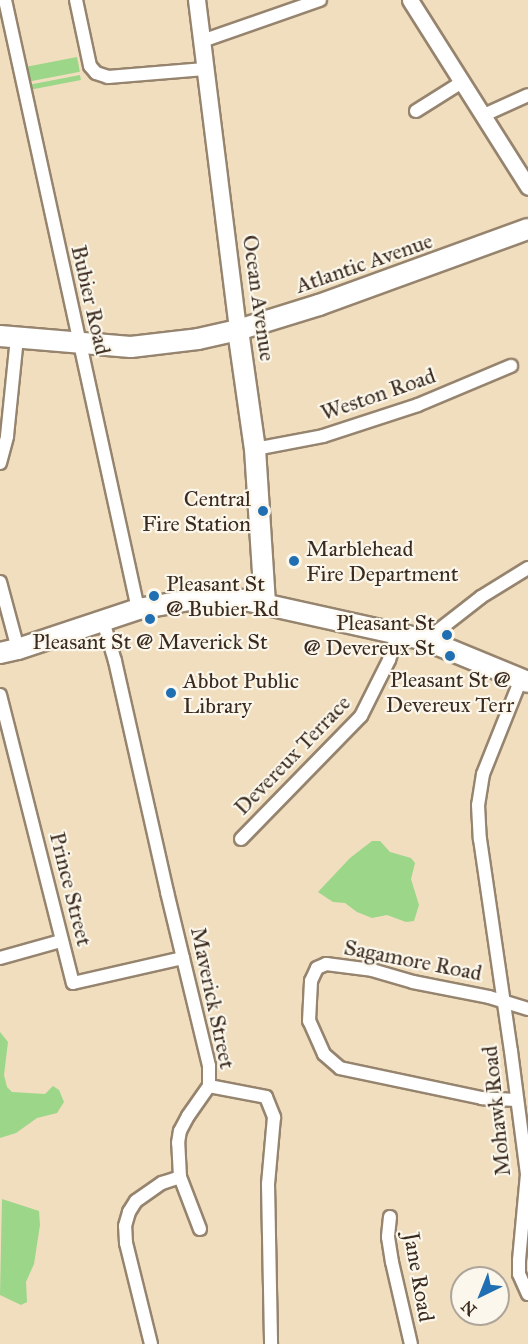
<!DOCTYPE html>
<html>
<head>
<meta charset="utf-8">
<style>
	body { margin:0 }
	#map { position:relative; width:528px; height:1344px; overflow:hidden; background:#f0debf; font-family:"IM FELL Great Primer",serif }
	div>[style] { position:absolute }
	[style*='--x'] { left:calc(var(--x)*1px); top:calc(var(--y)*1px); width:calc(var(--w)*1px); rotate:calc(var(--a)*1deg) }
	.green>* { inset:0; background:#9cd689; transform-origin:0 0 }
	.roads { filter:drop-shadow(2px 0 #96846e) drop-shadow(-2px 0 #96846e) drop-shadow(0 2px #96846e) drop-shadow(0 -2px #96846e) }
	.minor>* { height:12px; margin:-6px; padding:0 6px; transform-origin:6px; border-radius:6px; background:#fff }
	.tertiary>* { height:15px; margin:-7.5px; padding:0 7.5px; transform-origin:7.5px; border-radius:7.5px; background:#fff }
	.secondary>* { height:16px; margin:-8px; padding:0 8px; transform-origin:8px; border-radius:8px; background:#fff }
	.primary>* { height:20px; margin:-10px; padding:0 10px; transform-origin:10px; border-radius:10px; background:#fff }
	.dots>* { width:16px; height:16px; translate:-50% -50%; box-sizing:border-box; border:3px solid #fbf7ec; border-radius:50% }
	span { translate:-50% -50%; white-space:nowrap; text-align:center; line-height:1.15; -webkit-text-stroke:4.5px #fbf7ec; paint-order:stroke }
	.street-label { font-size:22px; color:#3b2a1e }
	.poi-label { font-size:22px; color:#3b2a1e }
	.right { translate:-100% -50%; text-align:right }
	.left { translate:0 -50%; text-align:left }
	.north { position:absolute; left:450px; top:1266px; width:60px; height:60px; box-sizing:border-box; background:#fbf7ec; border:2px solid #aea59a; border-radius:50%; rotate:223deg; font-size:16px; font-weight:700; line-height:24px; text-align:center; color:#3b2a1e }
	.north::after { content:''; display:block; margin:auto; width:21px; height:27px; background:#1f6fb2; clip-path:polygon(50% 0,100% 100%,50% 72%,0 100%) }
</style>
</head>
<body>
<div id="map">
	<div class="green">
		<i style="left:77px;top:57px;width:15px;height:54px;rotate:79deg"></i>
		<i style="left:80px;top:75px;width:5px;height:53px;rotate:79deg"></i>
		<i style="clip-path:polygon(372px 841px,380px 841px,390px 852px,411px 858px,415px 863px,411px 879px,419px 905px,414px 921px,406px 922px,387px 915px,372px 918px,357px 912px,345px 903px,333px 902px,318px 892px,350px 858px)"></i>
		<i style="clip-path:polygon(0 1032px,8px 1042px,4px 1075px,7px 1087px,12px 1092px,45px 1094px,53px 1086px,59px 1090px,64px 1102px,57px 1113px,37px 1118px,16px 1133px,0 1138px)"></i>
		<i style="clip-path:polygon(2px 1199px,39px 1211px,40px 1225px,34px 1264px,26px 1282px,27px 1302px,21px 1305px,0 1295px)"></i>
	</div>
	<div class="roads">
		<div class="minor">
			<i style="--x:5;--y:0;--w:623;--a:77.68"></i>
			<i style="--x:76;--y:0;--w:67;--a:78"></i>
			<i style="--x:90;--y:66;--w:9;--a:49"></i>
			<i style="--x:96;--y:73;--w:13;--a:18"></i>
			<i style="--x:108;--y:77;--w:97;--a:-4.7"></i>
			<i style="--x:202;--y:41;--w:125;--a:-19.2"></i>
			<i style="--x:416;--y:111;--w:54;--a:-32.2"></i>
			<i style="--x:484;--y:115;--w:48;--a:-24.4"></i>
			<i style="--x:255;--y:449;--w:69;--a:-10.8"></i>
			<i style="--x:323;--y:436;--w:100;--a:-18.1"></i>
			<i style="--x:418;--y:405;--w:101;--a:-22.8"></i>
			<i style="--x:0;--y:463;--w:28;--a:-75"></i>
			<i style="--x:7;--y:436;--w:99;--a:-84.2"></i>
			<i style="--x:0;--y:582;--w:69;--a:75"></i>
			<i style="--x:103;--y:621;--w:42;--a:73.3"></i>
			<i style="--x:115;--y:661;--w:237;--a:77.3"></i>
			<i style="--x:167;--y:892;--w:179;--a:76.4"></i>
			<i style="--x:209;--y:1066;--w:20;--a:90"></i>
			<i style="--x:209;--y:1086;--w:58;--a:10.9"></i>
			<i style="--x:266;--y:1097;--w:22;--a:68"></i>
			<i style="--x:274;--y:1117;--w:67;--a:95.1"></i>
			<i style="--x:268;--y:1184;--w:160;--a:88.9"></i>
			<i style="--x:426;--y:640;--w:70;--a:-38"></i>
			<i style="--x:481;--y:597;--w:55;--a:-31.7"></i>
			<i style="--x:521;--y:679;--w:102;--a:111.8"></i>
			<i style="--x:483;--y:774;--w:31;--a:99"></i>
			<i style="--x:478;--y:805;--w:34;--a:87"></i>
			<i style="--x:480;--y:839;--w:214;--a:81.7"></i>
			<i style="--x:511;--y:1051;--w:124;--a:82.6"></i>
			<i style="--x:527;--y:1174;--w:86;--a:95.3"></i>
			<i style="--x:519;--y:1260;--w:14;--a:90"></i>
			<i style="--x:519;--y:1274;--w:22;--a:66"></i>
			<i style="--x:0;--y:695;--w:297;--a:75.8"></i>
			<i style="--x:73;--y:983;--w:113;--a:-12.8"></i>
			<i style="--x:241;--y:839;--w:172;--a:-45.7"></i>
			<i style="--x:361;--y:716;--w:63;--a:-63.4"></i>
			<i style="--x:389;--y:660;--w:28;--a:-72"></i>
			<i style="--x:0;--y:958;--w:63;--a:-15.6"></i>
			<i style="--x:516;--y:1100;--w:34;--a:-177"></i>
			<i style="--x:482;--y:1098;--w:145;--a:-168.1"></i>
			<i style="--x:340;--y:1068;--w:21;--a:-139"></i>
			<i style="--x:324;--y:1054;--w:36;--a:-114"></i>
			<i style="--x:309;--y:1021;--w:40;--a:-87.1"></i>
			<i style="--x:311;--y:981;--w:14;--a:-65"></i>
			<i style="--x:317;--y:968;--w:10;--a:-24"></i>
			<i style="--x:326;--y:964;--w:46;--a:7.4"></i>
			<i style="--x:372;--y:970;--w:43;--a:16.3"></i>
			<i style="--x:413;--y:982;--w:77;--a:11.2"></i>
			<i style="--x:489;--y:997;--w:41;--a:17.1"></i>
			<i style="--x:390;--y:1217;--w:20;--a:96"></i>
			<i style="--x:388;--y:1237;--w:25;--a:81"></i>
			<i style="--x:392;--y:1262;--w:84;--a:77"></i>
			<i style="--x:200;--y:1229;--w:56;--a:-111"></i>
			<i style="--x:180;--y:1177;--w:34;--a:-93"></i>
			<i style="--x:178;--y:1143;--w:12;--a:-81"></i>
			<i style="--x:180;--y:1131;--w:17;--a:-62"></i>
			<i style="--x:188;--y:1116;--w:37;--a:-55"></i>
			<i style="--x:151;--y:1344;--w:104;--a:-103.9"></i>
			<i style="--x:126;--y:1243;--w:17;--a:-93"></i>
			<i style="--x:125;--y:1226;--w:15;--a:-74"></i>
			<i style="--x:129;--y:1212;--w:13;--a:-58"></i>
			<i style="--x:136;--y:1201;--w:32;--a:-35"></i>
			<i style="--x:162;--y:1183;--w:19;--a:-18"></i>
		</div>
		<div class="tertiary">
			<i style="--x:410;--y:0;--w:221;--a:57.7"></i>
		</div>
		<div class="secondary">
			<i style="--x:197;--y:0;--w:333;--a:82.9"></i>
		</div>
		<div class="primary">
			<i style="--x:238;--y:330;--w:120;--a:81.9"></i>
			<i style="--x:255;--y:449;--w:154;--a:86.3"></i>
			<i style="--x:0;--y:336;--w:131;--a:4.8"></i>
			<i style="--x:131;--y:347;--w:67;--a:-6.8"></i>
			<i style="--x:198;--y:339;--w:41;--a:-12.7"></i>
			<i style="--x:238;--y:330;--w:85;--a:-17.2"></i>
			<i style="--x:319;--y:305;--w:222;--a:-20"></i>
			<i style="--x:0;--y:653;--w:18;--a:-13"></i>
			<i style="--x:18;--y:649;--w:126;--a:-18.4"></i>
			<i style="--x:138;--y:609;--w:64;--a:-9.9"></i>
			<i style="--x:201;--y:598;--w:44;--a:2.6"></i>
			<i style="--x:245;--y:600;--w:185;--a:12.5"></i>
			<i style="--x:426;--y:640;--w:110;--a:22.4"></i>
		</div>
	</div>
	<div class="dots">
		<i style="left:263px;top:511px;background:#1f6fb2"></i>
		<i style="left:294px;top:561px;background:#1f6fb2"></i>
		<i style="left:154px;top:596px;background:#1f6fb2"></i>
		<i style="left:150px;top:619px;background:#1f6fb2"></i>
		<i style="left:447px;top:635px;background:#1f6fb2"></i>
		<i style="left:450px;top:656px;background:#1f6fb2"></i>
		<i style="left:171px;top:693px;background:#1f6fb2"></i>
	</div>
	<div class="street-label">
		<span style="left:364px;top:263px;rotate:-19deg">Atlantic Avenue</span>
		<span style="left:259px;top:298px;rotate:82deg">Ocean Avenue</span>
		<span style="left:91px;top:300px;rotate:77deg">Bubier Road</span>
		<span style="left:378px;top:394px;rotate:-19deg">Weston Road</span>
		<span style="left:292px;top:755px;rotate:-46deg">Devereux Terrace</span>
		<span style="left:71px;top:889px;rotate:76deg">Prince Street</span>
		<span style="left:413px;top:960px;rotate:11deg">Sagamore Road</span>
		<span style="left:213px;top:998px;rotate:78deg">Maverick Street</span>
		<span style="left:496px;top:1111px;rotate:-96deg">Mohawk Road</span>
		<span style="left:419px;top:1277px;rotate:80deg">Jane Road</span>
	</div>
	<div class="poi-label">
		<span class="right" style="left:251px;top:511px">Central<br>Fire Station</span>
		<span class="left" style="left:306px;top:561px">Marblehead<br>Fire Department</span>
		<span class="left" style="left:166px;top:596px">Pleasant St<br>@ Bubier Rd</span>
		<span class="right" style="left:435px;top:635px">Pleasant St<br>@ Devereux St</span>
		<span style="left:150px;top:642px">Pleasant St @ Maverick St</span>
		<span style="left:450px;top:692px">Pleasant St @<br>Devereux Terr</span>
		<span class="left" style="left:183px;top:693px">Abbot Public<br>Library</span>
	</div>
	<div class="north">N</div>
</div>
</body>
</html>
